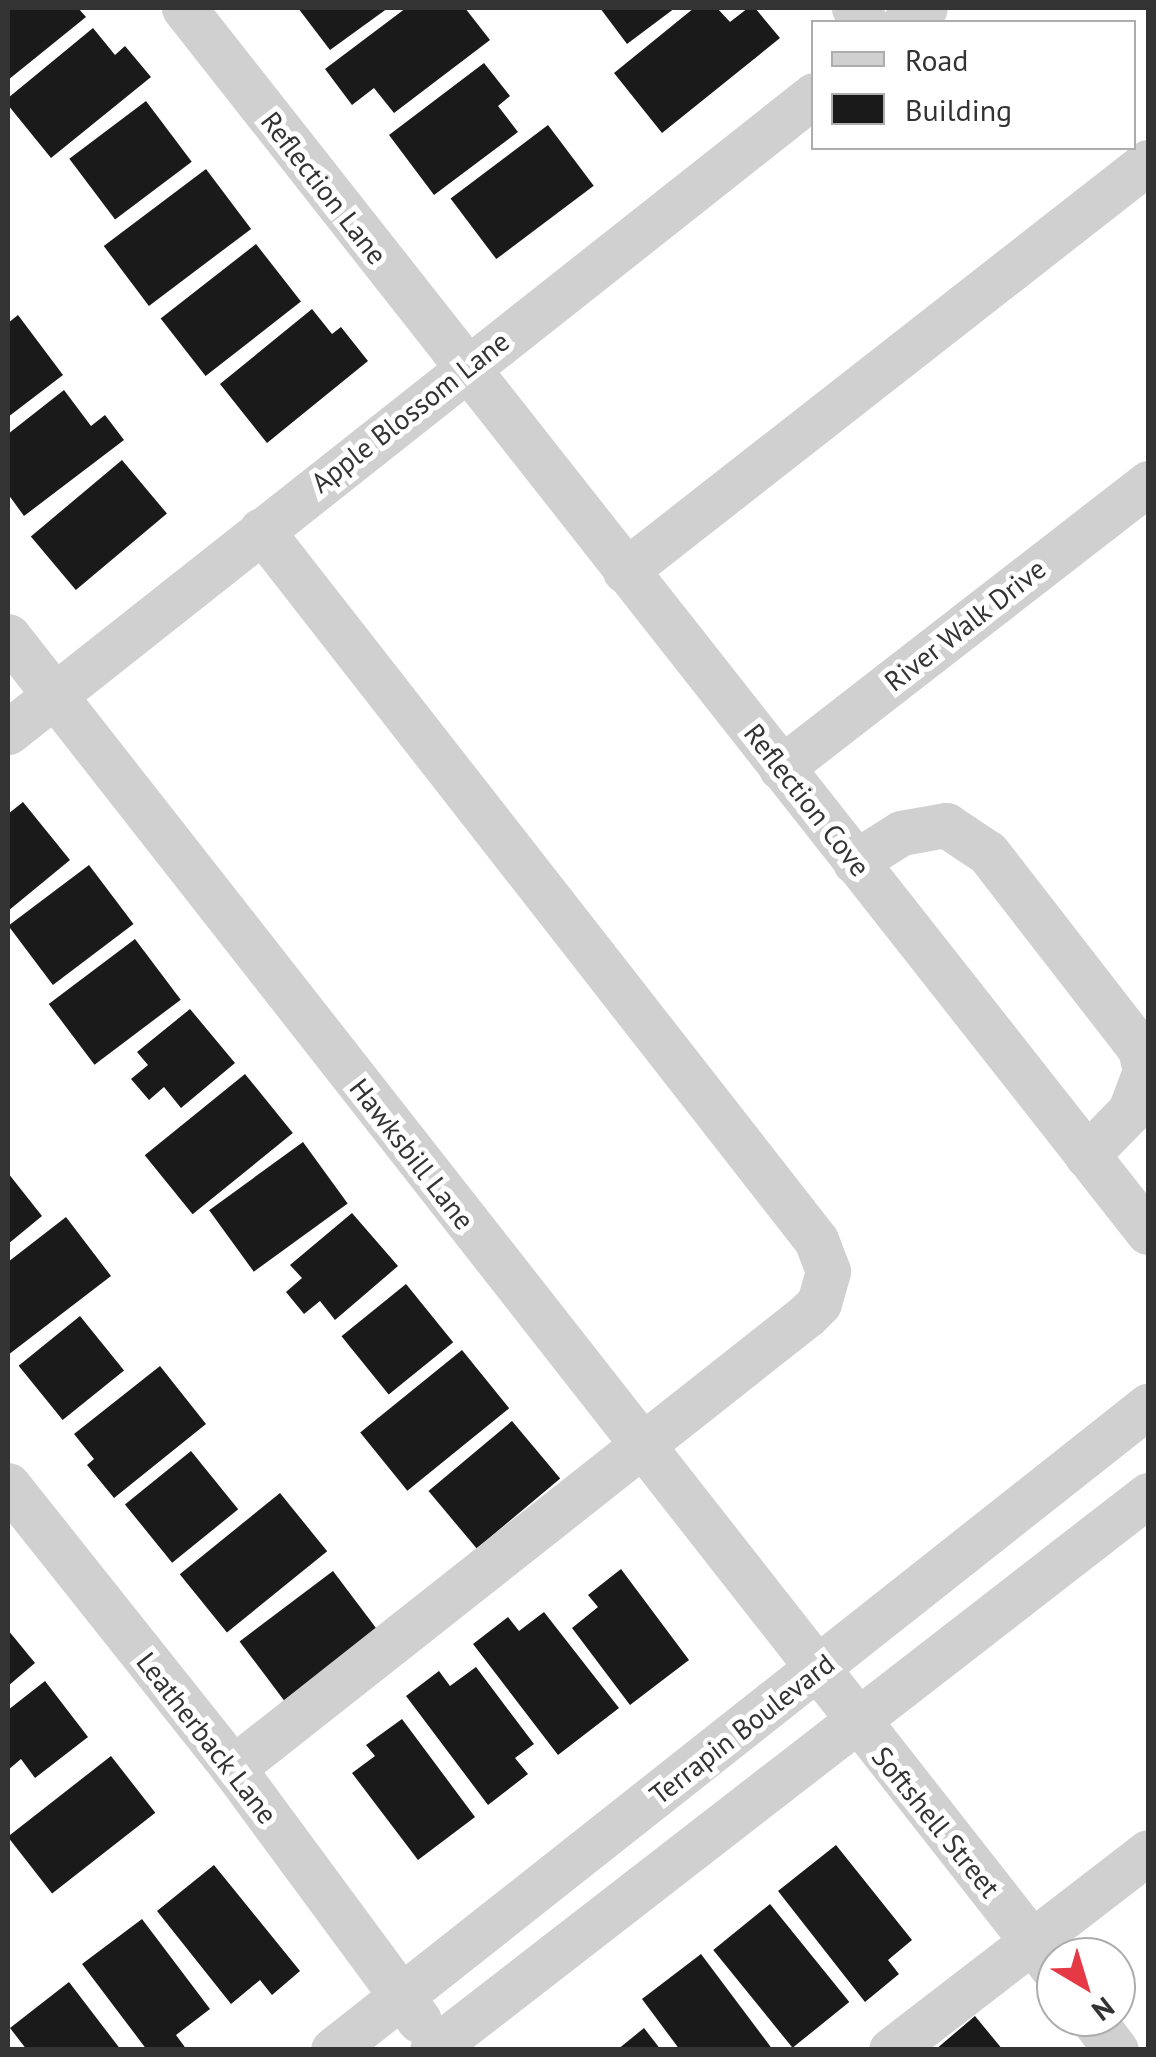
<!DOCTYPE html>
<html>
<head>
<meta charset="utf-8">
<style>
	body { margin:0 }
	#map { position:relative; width:1156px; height:2057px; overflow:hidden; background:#fff; font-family:"PT Sans",sans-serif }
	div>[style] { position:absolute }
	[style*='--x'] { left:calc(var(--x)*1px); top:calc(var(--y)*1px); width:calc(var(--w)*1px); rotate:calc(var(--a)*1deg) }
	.building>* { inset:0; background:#1a1a1a; transform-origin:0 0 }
	.minor>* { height:45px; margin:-22.5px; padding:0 22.5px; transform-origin:22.5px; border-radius:22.5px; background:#d0d0d0 }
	span { translate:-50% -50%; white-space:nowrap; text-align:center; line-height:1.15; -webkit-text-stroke:10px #fff; paint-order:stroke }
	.street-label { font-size:28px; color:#333 }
	.frame { position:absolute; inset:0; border:10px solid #333; pointer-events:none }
	.legend { position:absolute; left:811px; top:20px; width:325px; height:130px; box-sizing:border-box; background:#fff; border:2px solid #adadad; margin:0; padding:12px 18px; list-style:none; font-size:30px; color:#333 }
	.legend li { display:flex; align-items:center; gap:20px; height:50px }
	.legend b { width:50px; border:2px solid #adadad }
	.north { position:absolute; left:1036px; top:1937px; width:100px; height:100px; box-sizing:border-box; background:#fff; border:2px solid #adadad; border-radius:50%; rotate:142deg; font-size:28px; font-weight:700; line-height:40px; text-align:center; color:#333 }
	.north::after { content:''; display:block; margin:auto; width:35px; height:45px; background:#e63946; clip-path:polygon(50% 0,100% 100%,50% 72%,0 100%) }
</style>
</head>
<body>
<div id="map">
	<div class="building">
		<i style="clip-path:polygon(8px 8px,78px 8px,86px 17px,8px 80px)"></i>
		<i style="clip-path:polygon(298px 8px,388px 8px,330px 50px)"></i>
		<i style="clip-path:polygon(406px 8px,465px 8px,490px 40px,394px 113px,374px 88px,352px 105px,325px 69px)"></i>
		<i style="clip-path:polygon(600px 8px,675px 8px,627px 44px)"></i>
		<i style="clip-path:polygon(694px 8px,717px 8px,730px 22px,748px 8px,755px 8px,780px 38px,662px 133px,614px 73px)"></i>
		<i style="clip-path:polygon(93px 28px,115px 55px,125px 46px,151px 77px,51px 158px,8px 105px,8px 98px)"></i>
		<i style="clip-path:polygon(484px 63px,510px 96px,498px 106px,518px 132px,434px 195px,389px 135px)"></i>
		<i style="left:146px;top:101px;width:76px;height:96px;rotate:53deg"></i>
		<i style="left:548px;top:125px;width:76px;height:122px;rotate:53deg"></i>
		<i style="left:206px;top:169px;width:75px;height:128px;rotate:53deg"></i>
		<i style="left:256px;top:244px;width:73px;height:121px;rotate:52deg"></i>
		<i style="clip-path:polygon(312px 309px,332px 334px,341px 327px,368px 361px,267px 443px,220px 384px)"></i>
		<i style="clip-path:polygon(18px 315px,63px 375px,8px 417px,8px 323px)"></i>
		<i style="clip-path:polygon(64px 390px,91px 426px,105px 415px,124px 440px,24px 516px,8px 494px,8px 434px)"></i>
		<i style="left:122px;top:460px;width:70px;height:119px;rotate:50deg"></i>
		<i style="clip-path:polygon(23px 802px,70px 860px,8px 911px,8px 814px)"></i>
		<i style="left:89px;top:865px;width:74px;height:101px;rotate:53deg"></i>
		<i style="left:135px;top:939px;width:76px;height:108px;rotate:53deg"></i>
		<i style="clip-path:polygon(190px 1009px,235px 1063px,181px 1108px,164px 1087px,149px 1100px,131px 1079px,148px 1065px,137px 1052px)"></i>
		<i style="left:245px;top:1074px;width:76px;height:129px;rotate:51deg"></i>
		<i style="left:303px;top:1142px;width:76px;height:116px;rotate:54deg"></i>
		<i style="clip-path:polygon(8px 1173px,42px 1216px,8px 1244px)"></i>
		<i style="clip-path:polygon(352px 1213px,398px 1266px,335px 1320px,320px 1301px,304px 1314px,286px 1292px,302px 1278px,290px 1265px)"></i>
		<i style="clip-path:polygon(66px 1217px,111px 1276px,8px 1355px,8px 1262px)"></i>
		<i style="left:406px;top:1284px;width:75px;height:83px;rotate:51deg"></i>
		<i style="left:80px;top:1316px;width:70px;height:79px;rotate:51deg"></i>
		<i style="left:462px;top:1350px;width:75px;height:131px;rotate:51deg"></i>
		<i style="clip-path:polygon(160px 1366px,206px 1424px,114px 1498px,87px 1465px,94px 1459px,74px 1434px)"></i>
		<i style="left:512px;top:1421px;width:75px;height:109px;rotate:50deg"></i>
		<i style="left:191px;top:1451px;width:75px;height:85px;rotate:51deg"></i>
		<i style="left:280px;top:1493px;width:75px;height:129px;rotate:51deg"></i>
		<i style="clip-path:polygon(621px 1569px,689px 1660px,630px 1705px,572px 1628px,598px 1607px,588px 1595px)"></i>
		<i style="left:333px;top:1571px;width:74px;height:117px;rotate:53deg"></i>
		<i style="clip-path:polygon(544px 1612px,619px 1708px,558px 1755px,473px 1644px,508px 1617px,519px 1631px)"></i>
		<i style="clip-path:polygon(8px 1630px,35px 1663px,8px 1686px)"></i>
		<i style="clip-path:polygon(476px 1667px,534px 1744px,515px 1758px,528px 1774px,488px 1805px,406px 1696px,439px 1671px,450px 1686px)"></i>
		<i style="clip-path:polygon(45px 1681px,88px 1737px,35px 1778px,21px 1759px,8px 1770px,8px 1710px)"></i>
		<i style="clip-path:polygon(402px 1719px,475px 1817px,418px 1860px,352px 1773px,375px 1756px,366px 1745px)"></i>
		<i style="left:111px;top:1756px;width:72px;height:131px;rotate:52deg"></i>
		<i style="clip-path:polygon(836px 1845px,912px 1940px,888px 1960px,899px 1974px,865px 2002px,778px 1891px)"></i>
		<i style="clip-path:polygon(214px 1865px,300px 1971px,272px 1995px,260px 1980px,231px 2004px,157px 1911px)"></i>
		<i style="left:770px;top:1904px;width:126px;height:73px;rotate:51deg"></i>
		<i style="clip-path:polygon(142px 1919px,210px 2009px,176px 2035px,187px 2050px,147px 2050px,82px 1964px)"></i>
		<i style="clip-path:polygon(701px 1954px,773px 2050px,680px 2050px,642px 1999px)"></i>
		<i style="clip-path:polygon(69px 1982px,121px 2050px,27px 2050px,10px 2028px)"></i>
		<i style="clip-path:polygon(975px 2016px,1003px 2050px,935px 2050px)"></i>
		<i style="clip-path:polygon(644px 2028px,661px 2050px,617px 2050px)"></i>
	</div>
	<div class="minor">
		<i style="--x:184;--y:8;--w:1558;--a:51.78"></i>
		<i style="--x:854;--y:8;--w:18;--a:52"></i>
		<i style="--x:905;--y:22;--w:24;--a:-35"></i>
		<i style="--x:625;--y:571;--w:664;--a:-38.03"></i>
		<i style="--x:8;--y:636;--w:1698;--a:51.89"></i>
		<i style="--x:8;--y:732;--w:1027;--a:-38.32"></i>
		<i style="--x:781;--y:768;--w:465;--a:-37.8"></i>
		<i style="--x:855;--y:862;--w:54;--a:-32.2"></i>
		<i style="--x:901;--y:833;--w:46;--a:-10.1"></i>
		<i style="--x:946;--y:825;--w:50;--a:33.7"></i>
		<i style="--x:988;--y:853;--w:248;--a:52.2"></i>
		<i style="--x:1140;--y:1049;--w:23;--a:77"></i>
		<i style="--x:1145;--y:1071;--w:43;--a:110.6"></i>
		<i style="--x:1130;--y:1111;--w:62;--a:134.3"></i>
		<i style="--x:8;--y:1485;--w:362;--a:51.5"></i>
		<i style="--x:233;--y:1768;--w:313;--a:53.6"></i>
		<i style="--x:233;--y:1768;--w:731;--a:-38.28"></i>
		<i style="--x:807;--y:1315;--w:17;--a:-45"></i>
		<i style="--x:819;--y:1303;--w:33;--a:-74"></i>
		<i style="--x:828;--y:1271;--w:33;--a:-111"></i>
		<i style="--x:816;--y:1240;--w:901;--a:-128.01"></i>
		<i style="--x:1091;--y:2017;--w:41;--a:52.9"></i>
		<i style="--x:333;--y:2050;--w:1039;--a:-38.32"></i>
		<i style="--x:432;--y:2050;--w:906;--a:-37.78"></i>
		<i style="--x:891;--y:2050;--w:324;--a:-37.6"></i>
	</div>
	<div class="street-label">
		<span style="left:324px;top:188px;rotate:52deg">Reflection Lane</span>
		<span style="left:410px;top:412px;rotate:-38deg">Apple Blossom Lane</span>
		<span style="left:965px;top:625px;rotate:-38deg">River Walk Drive</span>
		<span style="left:807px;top:800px;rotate:52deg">Reflection Cove</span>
		<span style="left:412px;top:1154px;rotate:52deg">Hawksbill Lane</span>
		<span style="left:742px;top:1729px;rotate:-38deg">Terrapin Boulevard</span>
		<span style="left:207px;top:1738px;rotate:52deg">Leatherback Lane</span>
		<span style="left:936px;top:1822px;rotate:51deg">Softshell Street</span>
	</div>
	<div class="frame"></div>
	<ul class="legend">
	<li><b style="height:12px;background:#d0d0d0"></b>Road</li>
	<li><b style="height:28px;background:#1a1a1a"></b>Building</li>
	</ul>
	<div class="north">N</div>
</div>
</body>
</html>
